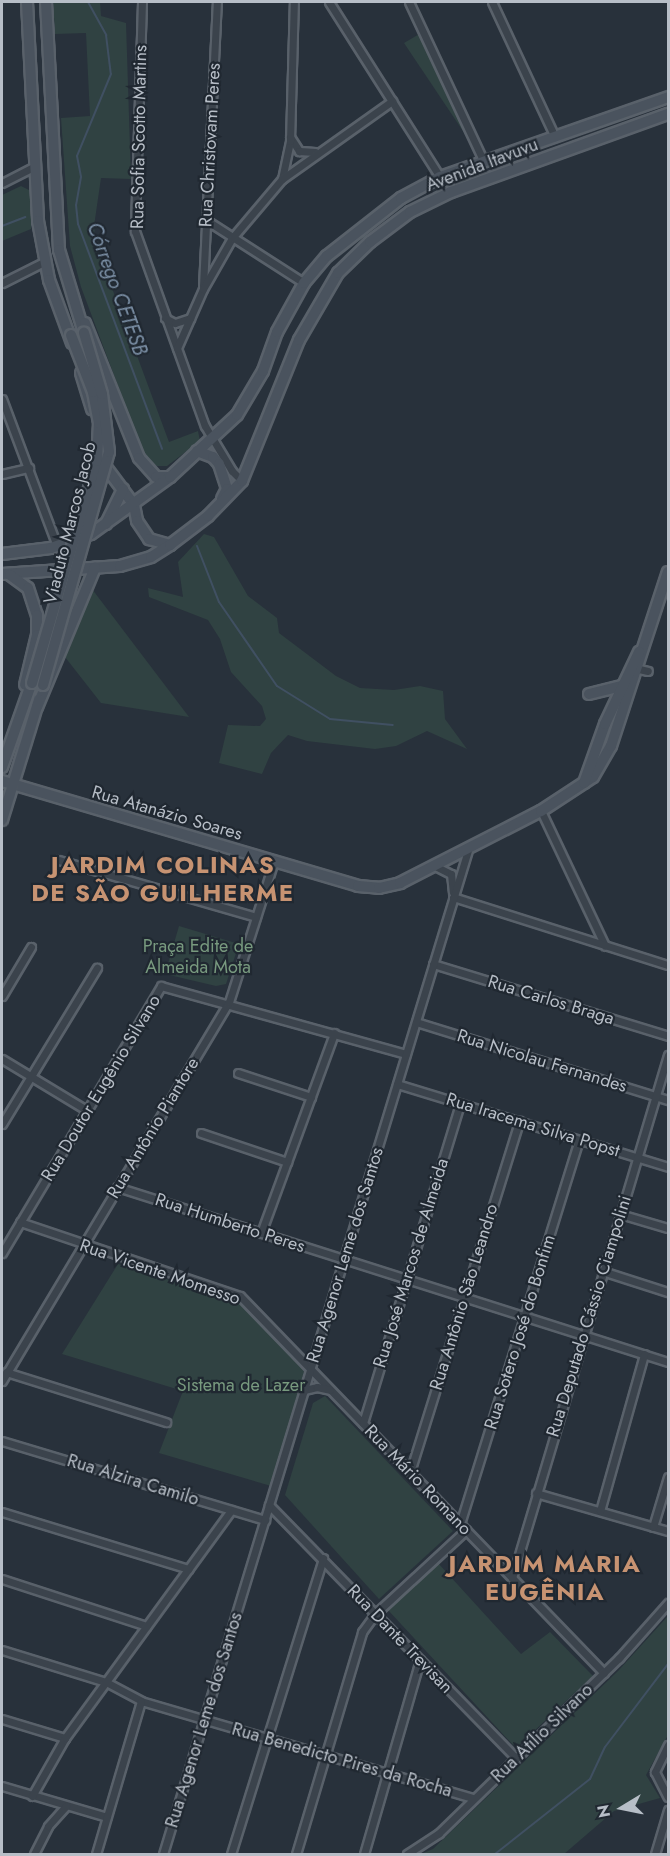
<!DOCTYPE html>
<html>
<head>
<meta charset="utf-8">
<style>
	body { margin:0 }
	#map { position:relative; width:670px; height:1856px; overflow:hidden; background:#28313b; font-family:Jost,sans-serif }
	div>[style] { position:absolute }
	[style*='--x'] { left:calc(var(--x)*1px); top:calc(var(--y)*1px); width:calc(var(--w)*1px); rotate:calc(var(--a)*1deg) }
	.green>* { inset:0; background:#304242 }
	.stream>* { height:2px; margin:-1px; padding:0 1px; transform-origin:1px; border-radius:1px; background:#405062 }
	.roads { filter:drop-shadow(2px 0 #59616a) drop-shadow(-2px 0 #59616a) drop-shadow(0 2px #59616a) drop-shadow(0 -2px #59616a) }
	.street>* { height:7px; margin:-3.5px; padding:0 3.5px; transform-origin:3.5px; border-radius:3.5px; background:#3b434c }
	.secondary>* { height:10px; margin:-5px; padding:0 5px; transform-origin:5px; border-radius:5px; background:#4a535e }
	.bridges { filter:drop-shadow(2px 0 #59616a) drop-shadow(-2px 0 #59616a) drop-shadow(0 2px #59616a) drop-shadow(0 -2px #59616a) }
	.secondary-bridge>* { height:10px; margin:-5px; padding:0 5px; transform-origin:5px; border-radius:5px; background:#4a535e }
	span { translate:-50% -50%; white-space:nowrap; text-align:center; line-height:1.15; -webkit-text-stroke:4.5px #202831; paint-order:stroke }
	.street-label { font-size:18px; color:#b7bec7 }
	.park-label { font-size:18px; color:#789a7f }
	.water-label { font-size:20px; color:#7c90a6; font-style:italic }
	.district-label { font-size:24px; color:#c79372; font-weight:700; letter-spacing:1.5px }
	.frame { position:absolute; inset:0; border:3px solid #b7bec7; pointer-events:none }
	.north { position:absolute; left:592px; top:1778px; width:60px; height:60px; -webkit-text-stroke:4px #202831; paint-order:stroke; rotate:260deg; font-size:16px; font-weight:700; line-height:24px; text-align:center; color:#b7bec7 }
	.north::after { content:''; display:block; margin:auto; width:21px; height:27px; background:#b7bec7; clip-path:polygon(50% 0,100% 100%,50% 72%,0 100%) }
</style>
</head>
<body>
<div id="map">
	<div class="green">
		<i style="clip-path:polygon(53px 2px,100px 2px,101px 16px,126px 23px,131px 179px,101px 178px,94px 226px,96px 245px,169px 442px,198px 431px,200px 441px,167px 466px,157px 466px,145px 458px,81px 287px,70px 246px,61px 118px,90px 116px,86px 33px,55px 34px)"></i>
		<i style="clip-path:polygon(421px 33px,477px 152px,404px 43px)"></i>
		<i style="clip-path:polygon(21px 186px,31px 191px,31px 229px,2px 241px,2px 195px)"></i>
		<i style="clip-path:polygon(204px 534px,214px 537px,248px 596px,277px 618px,279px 633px,336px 676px,360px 688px,394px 690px,420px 686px,443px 691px,445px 719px,467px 749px,427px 731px,396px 746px,375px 749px,307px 741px,288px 735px,271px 753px,262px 774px,219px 763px,228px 725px,260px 726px,266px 719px,262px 706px,231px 672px,220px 639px,208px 620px,149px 597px,148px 588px,183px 597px,178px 562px)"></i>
		<i style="clip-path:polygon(92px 589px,189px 717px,101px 703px,65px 657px)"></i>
		<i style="clip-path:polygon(179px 926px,239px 944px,226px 984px,216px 986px,165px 974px)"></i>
		<i style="clip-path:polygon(118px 1264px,230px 1299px,249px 1309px,305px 1368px,271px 1486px,159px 1453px,183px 1391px,62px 1354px)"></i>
		<i style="clip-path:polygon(325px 1396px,453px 1531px,379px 1599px,285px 1495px,313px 1403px)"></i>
		<i style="clip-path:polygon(438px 1563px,521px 1654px,550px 1632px,593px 1676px,518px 1746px,513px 1745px,388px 1610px)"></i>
		<i style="clip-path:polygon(668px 1616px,668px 1735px,646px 1775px,660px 1798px,614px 1811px,564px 1854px,421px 1854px,433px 1849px,618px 1671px)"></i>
	</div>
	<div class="stream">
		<i style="--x:88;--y:2;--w:38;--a:61"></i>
		<i style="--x:106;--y:35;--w:39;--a:83"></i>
		<i style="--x:111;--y:74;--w:89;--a:112.5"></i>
		<i style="--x:77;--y:156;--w:21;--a:79"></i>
		<i style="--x:81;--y:177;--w:28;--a:100"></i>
		<i style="--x:76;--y:205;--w:19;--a:84"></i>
		<i style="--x:78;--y:224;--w:240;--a:69.5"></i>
		<i style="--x:2;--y:226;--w:25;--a:-21"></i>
		<i style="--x:197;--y:546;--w:60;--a:68.6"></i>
		<i style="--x:219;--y:602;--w:102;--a:55.4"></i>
		<i style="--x:277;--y:686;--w:62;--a:31.9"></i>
		<i style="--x:330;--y:719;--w:63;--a:5.4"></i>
		<i style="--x:495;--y:1854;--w:121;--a:-38.3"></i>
		<i style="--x:590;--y:1779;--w:35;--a:-65"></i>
		<i style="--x:605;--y:1747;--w:104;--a:-52.8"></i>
	</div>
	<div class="roads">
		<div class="street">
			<i style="--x:142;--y:2;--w:229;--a:91.8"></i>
			<i style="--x:135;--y:231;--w:207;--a:70.3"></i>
			<i style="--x:205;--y:426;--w:52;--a:59"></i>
			<i style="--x:232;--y:471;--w:14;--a:45"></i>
			<i style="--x:329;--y:2;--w:207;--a:57.6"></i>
			<i style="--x:409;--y:2;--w:177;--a:64.9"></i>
			<i style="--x:492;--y:2;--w:149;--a:65"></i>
			<i style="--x:290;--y:137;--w:17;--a:57"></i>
			<i style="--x:299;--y:151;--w:16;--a:4"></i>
			<i style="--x:282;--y:179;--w:39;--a:-78"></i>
			<i style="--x:290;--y:141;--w:139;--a:-88.4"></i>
			<i style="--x:2;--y:183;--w:36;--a:-27"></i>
			<i style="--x:206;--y:220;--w:117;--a:32.7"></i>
			<i style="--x:2;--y:283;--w:47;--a:-26.6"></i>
			<i style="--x:203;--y:286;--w:284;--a:-87.2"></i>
			<i style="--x:165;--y:318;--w:11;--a:27"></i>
			<i style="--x:175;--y:323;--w:16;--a:-18"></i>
			<i style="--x:177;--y:348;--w:64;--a:-66.2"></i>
			<i style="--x:203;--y:289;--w:59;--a:-60.4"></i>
			<i style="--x:232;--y:238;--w:77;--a:-49.7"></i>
			<i style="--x:282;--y:179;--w:135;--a:-35.3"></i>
			<i style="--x:2;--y:399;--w:157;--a:69.5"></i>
			<i style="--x:2;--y:474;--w:28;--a:-13"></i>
			<i style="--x:639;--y:669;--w:9;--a:13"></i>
			<i style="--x:541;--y:811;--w:149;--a:64.6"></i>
			<i style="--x:59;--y:860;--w:205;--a:16.1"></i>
			<i style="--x:435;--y:866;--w:18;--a:27"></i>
			<i style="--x:451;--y:874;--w:18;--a:84"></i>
			<i style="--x:453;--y:897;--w:225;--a:17.6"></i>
			<i style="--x:433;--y:964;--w:246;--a:17"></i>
			<i style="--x:2;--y:996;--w:57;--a:-59.4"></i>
			<i style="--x:416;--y:1022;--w:264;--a:17.2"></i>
			<i style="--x:2;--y:1059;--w:100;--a:31.2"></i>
			<i style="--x:238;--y:1073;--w:77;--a:18.2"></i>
			<i style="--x:397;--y:1084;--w:283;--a:17"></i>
			<i style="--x:2;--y:1124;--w:183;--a:-58.7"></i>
			<i style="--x:201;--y:1133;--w:91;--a:18.6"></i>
			<i style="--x:117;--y:1187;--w:578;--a:17.62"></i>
			<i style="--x:620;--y:1214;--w:50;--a:16.3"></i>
			<i style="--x:20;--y:1222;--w:232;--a:18.6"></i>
			<i style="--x:240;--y:1296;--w:524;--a:46.01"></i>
			<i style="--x:261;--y:1233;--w:213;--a:-69.9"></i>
			<i style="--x:2;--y:1253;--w:311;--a:-59.2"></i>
			<i style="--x:161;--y:986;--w:254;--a:15.5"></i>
			<i style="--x:602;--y:1271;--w:69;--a:17.7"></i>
			<i style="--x:6;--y:1372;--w:168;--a:17.4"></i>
			<i style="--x:2;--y:1381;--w:442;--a:-59.1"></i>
			<i style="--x:229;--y:1002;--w:148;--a:-72.3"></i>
			<i style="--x:304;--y:1390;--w:13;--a:-13"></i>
			<i style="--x:317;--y:1387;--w:13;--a:13"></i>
			<i style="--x:363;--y:1423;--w:334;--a:-73.1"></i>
			<i style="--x:2;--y:1441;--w:275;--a:16.7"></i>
			<i style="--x:410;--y:1472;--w:368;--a:-72.7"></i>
			<i style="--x:536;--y:1493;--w:137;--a:16.1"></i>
			<i style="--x:269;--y:1505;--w:354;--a:45.7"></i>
			<i style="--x:600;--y:1511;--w:163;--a:-74.3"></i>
			<i style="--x:2;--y:1512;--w:195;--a:17"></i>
			<i style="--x:460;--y:1524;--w:402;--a:-72.8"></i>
			<i style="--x:653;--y:1527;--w:52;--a:-73.3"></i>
			<i style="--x:512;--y:1578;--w:546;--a:-73.39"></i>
			<i style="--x:2;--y:1579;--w:152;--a:18"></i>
			<i style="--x:2;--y:1650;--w:109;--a:17.1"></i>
			<i style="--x:106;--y:1682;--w:40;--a:28"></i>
			<i style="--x:141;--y:1701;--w:346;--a:16.3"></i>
			<i style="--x:2;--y:1719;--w:66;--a:16.8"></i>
			<i style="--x:668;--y:1745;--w:30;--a:116"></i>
			<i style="--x:655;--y:1772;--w:28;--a:63"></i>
			<i style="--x:2;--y:1786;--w:109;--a:16.4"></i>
			<i style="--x:32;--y:1796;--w:67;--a:-60.4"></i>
			<i style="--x:65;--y:1738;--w:282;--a:-53.9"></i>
			<i style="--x:34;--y:1854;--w:31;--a:-63"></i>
			<i style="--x:48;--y:1826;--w:27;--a:-48"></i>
			<i style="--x:96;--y:1854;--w:159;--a:-73.6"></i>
			<i style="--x:163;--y:1854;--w:1052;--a:-73.1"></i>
			<i style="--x:231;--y:1854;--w:310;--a:-72.7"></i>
			<i style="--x:296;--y:1854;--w:232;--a:-73.4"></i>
			<i style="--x:362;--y:1632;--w:22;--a:-54"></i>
			<i style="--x:375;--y:1614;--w:124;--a:-42.7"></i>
			<i style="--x:364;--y:1854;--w:202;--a:-73.9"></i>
			<i style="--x:407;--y:1854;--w:38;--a:-33"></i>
			<i style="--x:439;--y:1833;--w:251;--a:-44.2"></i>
			<i style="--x:619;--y:1658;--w:74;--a:-48.3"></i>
			<i style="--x:655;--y:1854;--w:46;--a:-73.5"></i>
		</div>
		<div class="secondary">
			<i style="--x:27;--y:2;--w:219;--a:87.1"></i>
			<i style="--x:38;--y:221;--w:60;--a:79.4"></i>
			<i style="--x:49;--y:280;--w:67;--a:69.9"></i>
			<i style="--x:46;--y:2;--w:248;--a:87"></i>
			<i style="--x:59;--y:250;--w:87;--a:73.2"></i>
			<i style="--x:85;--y:323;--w:145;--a:68.2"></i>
			<i style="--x:139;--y:458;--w:25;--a:48"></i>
			<i style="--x:156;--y:477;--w:14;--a:0"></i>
			<i style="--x:81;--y:373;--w:38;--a:73"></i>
			<i style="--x:197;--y:451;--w:17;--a:21"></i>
			<i style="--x:213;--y:457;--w:9;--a:49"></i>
			<i style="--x:219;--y:464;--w:26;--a:72"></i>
			<i style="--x:227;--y:489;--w:11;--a:117"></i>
			<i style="--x:102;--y:462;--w:54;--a:53.3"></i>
			<i style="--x:134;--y:505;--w:16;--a:79"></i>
			<i style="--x:137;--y:521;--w:22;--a:56"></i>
			<i style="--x:149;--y:539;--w:22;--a:16"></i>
			<i style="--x:106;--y:524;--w:39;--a:-64"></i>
			<i style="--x:2;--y:554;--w:49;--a:-7"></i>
			<i style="--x:51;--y:548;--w:42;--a:-19.3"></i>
			<i style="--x:91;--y:534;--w:97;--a:-35.8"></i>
			<i style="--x:170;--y:477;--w:91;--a:-42.8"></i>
			<i style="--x:237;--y:415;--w:51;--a:-59.4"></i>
			<i style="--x:263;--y:371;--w:41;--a:-70.3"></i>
			<i style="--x:277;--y:332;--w:56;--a:-61.1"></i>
			<i style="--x:304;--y:283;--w:35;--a:-50"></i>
			<i style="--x:327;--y:256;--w:94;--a:-38.1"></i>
			<i style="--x:401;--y:198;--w:44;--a:-28.3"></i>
			<i style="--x:440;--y:177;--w:242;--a:-19.3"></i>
			<i style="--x:2;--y:574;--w:118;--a:-3.9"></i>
			<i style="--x:120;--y:566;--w:32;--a:-16"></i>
			<i style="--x:151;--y:557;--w:22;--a:-32"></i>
			<i style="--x:170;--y:545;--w:48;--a:-37.3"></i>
			<i style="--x:208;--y:516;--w:49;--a:-45.8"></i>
			<i style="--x:242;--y:481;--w:152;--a:-68"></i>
			<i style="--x:299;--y:340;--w:78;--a:-59.8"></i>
			<i style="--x:338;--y:273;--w:45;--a:-44.1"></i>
			<i style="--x:370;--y:242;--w:50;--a:-36.9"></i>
			<i style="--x:410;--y:212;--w:46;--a:-26"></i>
			<i style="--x:451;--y:192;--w:231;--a:-19.8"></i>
			<i style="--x:10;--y:575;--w:22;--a:36"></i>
			<i style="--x:28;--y:588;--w:28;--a:72"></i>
			<i style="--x:37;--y:615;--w:20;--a:90"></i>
			<i style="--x:37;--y:635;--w:51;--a:103.5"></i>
			<i style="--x:589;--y:694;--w:34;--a:-14"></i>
			<i style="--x:37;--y:707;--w:151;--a:-67.4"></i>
			<i style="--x:2;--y:767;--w:96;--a:-70.6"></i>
			<i style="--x:2;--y:781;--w:371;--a:16.4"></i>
			<i style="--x:358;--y:886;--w:21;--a:5"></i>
			<i style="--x:379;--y:888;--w:22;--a:-13"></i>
			<i style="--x:400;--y:883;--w:158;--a:-27.1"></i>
			<i style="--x:541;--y:811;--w:62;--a:-33.2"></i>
			<i style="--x:593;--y:777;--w:36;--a:-60"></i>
			<i style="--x:611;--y:746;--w:183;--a:-71.9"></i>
			<i style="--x:584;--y:783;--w:63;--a:-70.4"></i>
			<i style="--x:605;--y:724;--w:80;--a:-64.7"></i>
			<i style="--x:2;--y:820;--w:126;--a:-72.9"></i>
		</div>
	</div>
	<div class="bridges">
		<div class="secondary-bridge">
			<i style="--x:32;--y:683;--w:231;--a:-73.7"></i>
			<i style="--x:97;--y:461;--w:38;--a:-87"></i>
			<i style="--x:99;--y:423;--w:32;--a:-101"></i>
			<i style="--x:93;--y:392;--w:61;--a:-111.1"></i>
			<i style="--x:43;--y:685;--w:242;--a:-74.2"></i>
			<i style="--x:109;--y:452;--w:58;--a:-96.9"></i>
			<i style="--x:102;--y:394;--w:64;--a:-106.4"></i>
		</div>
	</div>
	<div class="street-label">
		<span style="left:139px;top:137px;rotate:-89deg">Rua Sofia Scotto Martins</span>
		<span style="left:210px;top:145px;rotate:-87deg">Rua Christovam Peres</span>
		<span style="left:482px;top:165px;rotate:-21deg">Avenida Itavuvu</span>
		<span style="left:70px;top:523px;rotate:-76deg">Viaduto Marcos Jacob</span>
		<span style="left:167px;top:813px;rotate:16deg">Rua Atanázio Soares</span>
		<span style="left:551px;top:1000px;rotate:17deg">Rua Carlos Braga</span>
		<span style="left:542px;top:1061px;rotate:17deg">Rua Nicolau Fernandes</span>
		<span style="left:101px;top:1088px;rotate:-59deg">Rua Doutor Eugênio Silvano</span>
		<span style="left:533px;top:1125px;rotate:17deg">Rua Iracema Silva Popst</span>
		<span style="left:153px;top:1128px;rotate:-59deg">Rua Antônio Piantore</span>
		<span style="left:230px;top:1223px;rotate:18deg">Rua Humberto Peres</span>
		<span style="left:345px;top:1255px;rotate:-73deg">Rua Agenor Leme dos Santos</span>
		<span style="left:411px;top:1263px;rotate:-73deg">Rua José Marcos de Almeida</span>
		<span style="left:160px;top:1272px;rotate:19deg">Rua Vicente Momesso</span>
		<span style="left:464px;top:1297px;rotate:-73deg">Rua Antônio São Leandro</span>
		<span style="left:589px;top:1316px;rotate:-73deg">Rua Deputado Cássio Ciampolini</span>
		<span style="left:520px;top:1332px;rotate:-73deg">Rua Sotero José do Bonfim</span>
		<span style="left:133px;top:1480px;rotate:17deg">Rua Alzira Camilo</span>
		<span style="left:418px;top:1480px;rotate:46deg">Rua Mário Romano</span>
		<span style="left:400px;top:1639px;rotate:46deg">Rua Dante Trevisan</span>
		<span style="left:204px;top:1720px;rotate:-73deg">Rua Agenor Leme dos Santos</span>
		<span style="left:542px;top:1733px;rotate:-44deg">Rua Atílio Silvano</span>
		<span style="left:342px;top:1760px;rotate:16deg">Rua Benedicto Pires da Rocha</span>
	</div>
	<div class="park-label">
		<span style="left:198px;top:957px">Praça Edite de<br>Almeida Mota</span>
		<span style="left:241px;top:1385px">Sistema de Lazer</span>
	</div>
	<div class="water-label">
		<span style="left:117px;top:289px;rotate:70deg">Córrego CETESB</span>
	</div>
	<div class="district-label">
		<span style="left:163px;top:879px">JARDIM COLINAS<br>DE SÃO GUILHERME</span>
		<span style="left:545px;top:1578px">JARDIM MARIA<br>EUGÊNIA</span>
	</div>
	<div class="frame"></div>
	<div class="north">N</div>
</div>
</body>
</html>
